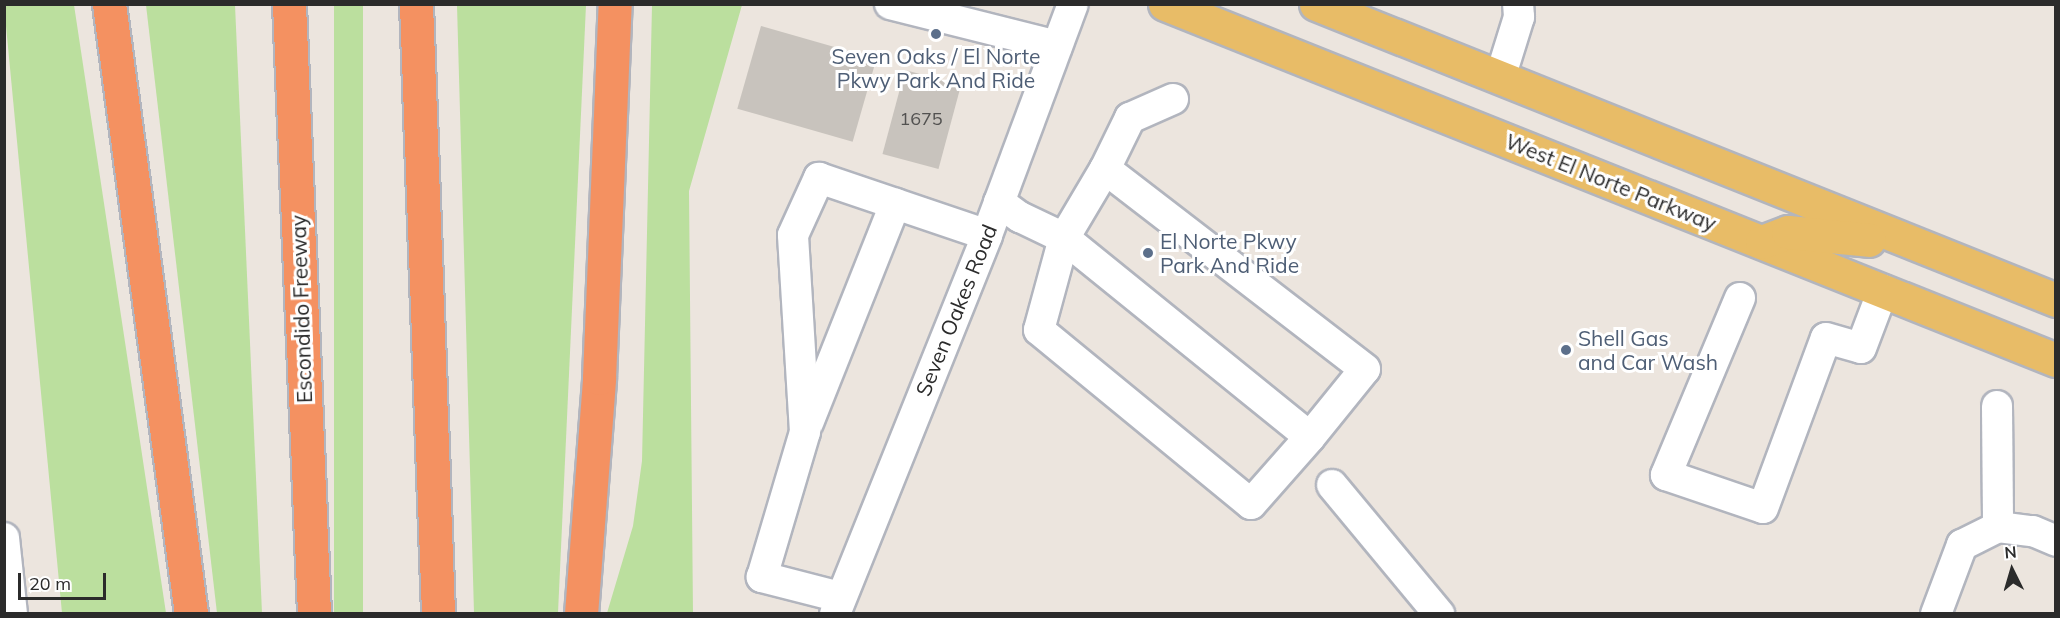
<!DOCTYPE html>
<html>
<head>
<meta charset="utf-8">
<style>
	body { margin:0 }
	#map { position:relative; width:2060px; height:618px; overflow:hidden; background:#ece5de; font-family:Mulish,sans-serif }
	div>[style] { position:absolute }
	[style*='--x'] { left:calc(var(--x)*1px); top:calc(var(--y)*1px); width:calc(var(--w)*1px); rotate:calc(var(--a)*1deg) }
	.green>* { inset:0; background:#bbdf9e; transform-origin:0 0 }
	.building>* { inset:0; background:#c8c3bd; transform-origin:0 0 }
	.roads { filter:drop-shadow(2px 0 #b2b5be) drop-shadow(-2px 0 #b2b5be) drop-shadow(0 2px #b2b5be) drop-shadow(0 -2px #b2b5be) }
	.minor>* { height:30px; margin:-15px; padding:0 15px; transform-origin:15px; border-radius:15px; background:#fff }
	.major>* { height:33px; margin:-16.5px; padding:0 16.5px; transform-origin:16.5px; border-radius:16.5px; background:#e8bc67 }
	.highway>* { height:33px; margin:-16.5px; padding:0 16.5px; transform-origin:16.5px; border-radius:16.5px; background:#f49161 }
	.dots>* { width:16px; height:16px; translate:-50% -50%; box-sizing:border-box; border:3px solid #fff; border-radius:50% }
	span { translate:-50% -50%; white-space:nowrap; text-align:center; line-height:1.15; -webkit-text-stroke:6px #fff; paint-order:stroke }
	.number-label { font-size:18px; color:#525150 }
	.number-label span { -webkit-text-stroke-width:0 }
	.service-label { font-size:21px; color:#4e5e75 }
	.left { translate:0 -50%; text-align:left }
	.street-label { font-size:21px; color:#2b2b2b }
	.frame { position:absolute; inset:0; border:6px solid #2b2b2b; pointer-events:none }
	.north { position:absolute; left:1982px; top:540px; width:60px; height:60px; -webkit-text-stroke:4px #fff; paint-order:stroke; rotate:355deg; font-size:16px; font-weight:700; line-height:24px; text-align:center; color:#2b2b2b }
	.north::after { content:''; display:block; margin:auto; width:21px; height:27px; background:#2b2b2b; clip-path:polygon(50% 0,100% 100%,50% 72%,0 100%) }
	.scale { position:absolute; left:18px; top:573px; width:88px; height:27px; box-sizing:border-box; border:3px solid #2b2b2b; border-top:0; padding-left:8px; font-size:18px; line-height:21px; white-space:nowrap; color:#2b2b2b; -webkit-text-stroke:4px #fff; paint-order:stroke }
</style>
</head>
<body>
<div id="map">
	<div class="green">
		<i style="clip-path:polygon(4px 5px,74px 5px,166px 613px,62px 613px)"></i>
		<i style="clip-path:polygon(146px 5px,235px 5px,262px 613px,217px 613px)"></i>
		<i style="left:334px;top:5px;width:29px;height:608px"></i>
		<i style="clip-path:polygon(457px 5px,586px 5px,558px 613px,474px 613px)"></i>
		<i style="clip-path:polygon(652px 5px,742px 5px,689px 191px,693px 613px,607px 613px,633px 526px,642px 461px)"></i>
	</div>
	<div class="building">
		<i style="left:761px;top:26px;width:120px;height:86px;rotate:16deg"></i>
		<i style="left:905px;top:70px;width:58px;height:87px;rotate:15deg"></i>
	</div>
	<div class="roads">
		<div class="minor">
			<i style="--x:890;--y:4;--w:172;--a:14.1"></i>
			<i style="--x:1500;--y:78;--w:64;--a:-72.7"></i>
			<i style="--x:1519;--y:17;--w:13;--a:-94"></i>
			<i style="--x:1105;--y:169;--w:80;--a:120.7"></i>
			<i style="--x:1064;--y:238;--w:95;--a:105.2"></i>
			<i style="--x:1039;--y:330;--w:274;--a:39.4"></i>
			<i style="--x:1251;--y:504;--w:89;--a:-48.6"></i>
			<i style="--x:999;--y:202;--w:26;--a:36"></i>
			<i style="--x:1020;--y:217;--w:49;--a:25.5"></i>
			<i style="--x:1064;--y:238;--w:316;--a:39"></i>
			<i style="--x:1310;--y:437;--w:87;--a:-51"></i>
			<i style="--x:1365;--y:369;--w:328;--a:-142.4"></i>
			<i style="--x:1105;--y:169;--w:57;--a:-63.9"></i>
			<i style="--x:1130;--y:118;--w:47;--a:-23.8"></i>
			<i style="--x:1740;--y:298;--w:192;--a:112.7"></i>
			<i style="--x:1666;--y:475;--w:102;--a:18.8"></i>
			<i style="--x:1763;--y:508;--w:181;--a:-69.7"></i>
			<i style="--x:1826;--y:338;--w:36;--a:16"></i>
			<i style="--x:1861;--y:348;--w:62;--a:-69.2"></i>
			<i style="--x:1997;--y:406;--w:121;--a:89.5"></i>
			<i style="--x:808;--y:423;--w:236;--a:-68.3"></i>
			<i style="--x:1332;--y:485;--w:168;--a:50.3"></i>
			<i style="--x:4;--y:538;--w:76;--a:84"></i>
			<i style="--x:840;--y:597;--w:81;--a:-165.6"></i>
			<i style="--x:762;--y:577;--w:151;--a:-73.5"></i>
			<i style="--x:805;--y:432;--w:197;--a:-93.5"></i>
			<i style="--x:793;--y:235;--w:63;--a:-65.5"></i>
			<i style="--x:819;--y:178;--w:177;--a:18.7"></i>
			<i style="--x:835;--y:614;--w:408;--a:-68.1"></i>
			<i style="--x:987;--y:235;--w:246;--a:-69.6"></i>
			<i style="--x:1936;--y:614;--w:74;--a:-69.4"></i>
			<i style="--x:1962;--y:545;--w:40;--a:-26.6"></i>
			<i style="--x:1998;--y:527;--w:35;--a:7"></i>
			<i style="--x:2033;--y:531;--w:25;--a:23"></i>
		</div>
		<div class="major">
			<i style="--x:1165;--y:4;--w:959;--a:21.78"></i>
			<i style="--x:1316;--y:4;--w:797;--a:21.8"></i>
			<i style="--x:1762;--y:242;--w:28;--a:-21"></i>
			<i style="--x:1788;--y:232;--w:81;--a:5.6"></i>
		</div>
		<div class="highway">
			<i style="--x:109;--y:4;--w:615;--a:82.34"></i>
			<i style="--x:289;--y:4;--w:611;--a:87.65"></i>
			<i style="--x:416;--y:4;--w:610;--a:87.93"></i>
			<i style="--x:581;--y:614;--w:237;--a:-85.6"></i>
			<i style="--x:599;--y:378;--w:374;--a:-87.6"></i>
		</div>
	</div>
	<div class="dots">
		<i style="left:936px;top:34px;background:#5c6f8a"></i>
		<i style="left:1148px;top:253px;background:#5c6f8a"></i>
		<i style="left:1566px;top:350px;background:#5c6f8a"></i>
	</div>
	<div class="number-label">
		<span style="left:921px;top:119px">1675</span>
	</div>
	<div class="service-label">
		<span style="left:936px;top:68px">Seven Oaks / El Norte<br>Pkwy Park And Ride</span>
		<span class="left" style="left:1160px;top:253px">El Norte Pkwy<br>Park And Ride</span>
		<span class="left" style="left:1578px;top:350px">Shell Gas<br>and Car Wash</span>
	</div>
	<div class="street-label">
		<span style="left:1611px;top:182px;rotate:22deg">West El Norte Parkway</span>
		<span style="left:301px;top:309px;rotate:-92deg">Escondido Freeway</span>
		<span style="left:956px;top:310px;rotate:-68deg">Seven Oakes Road</span>
	</div>
	<div class="frame"></div>
	<div class="north">N</div>
	<div class="scale">20 m</div>
</div>
</body>
</html>
